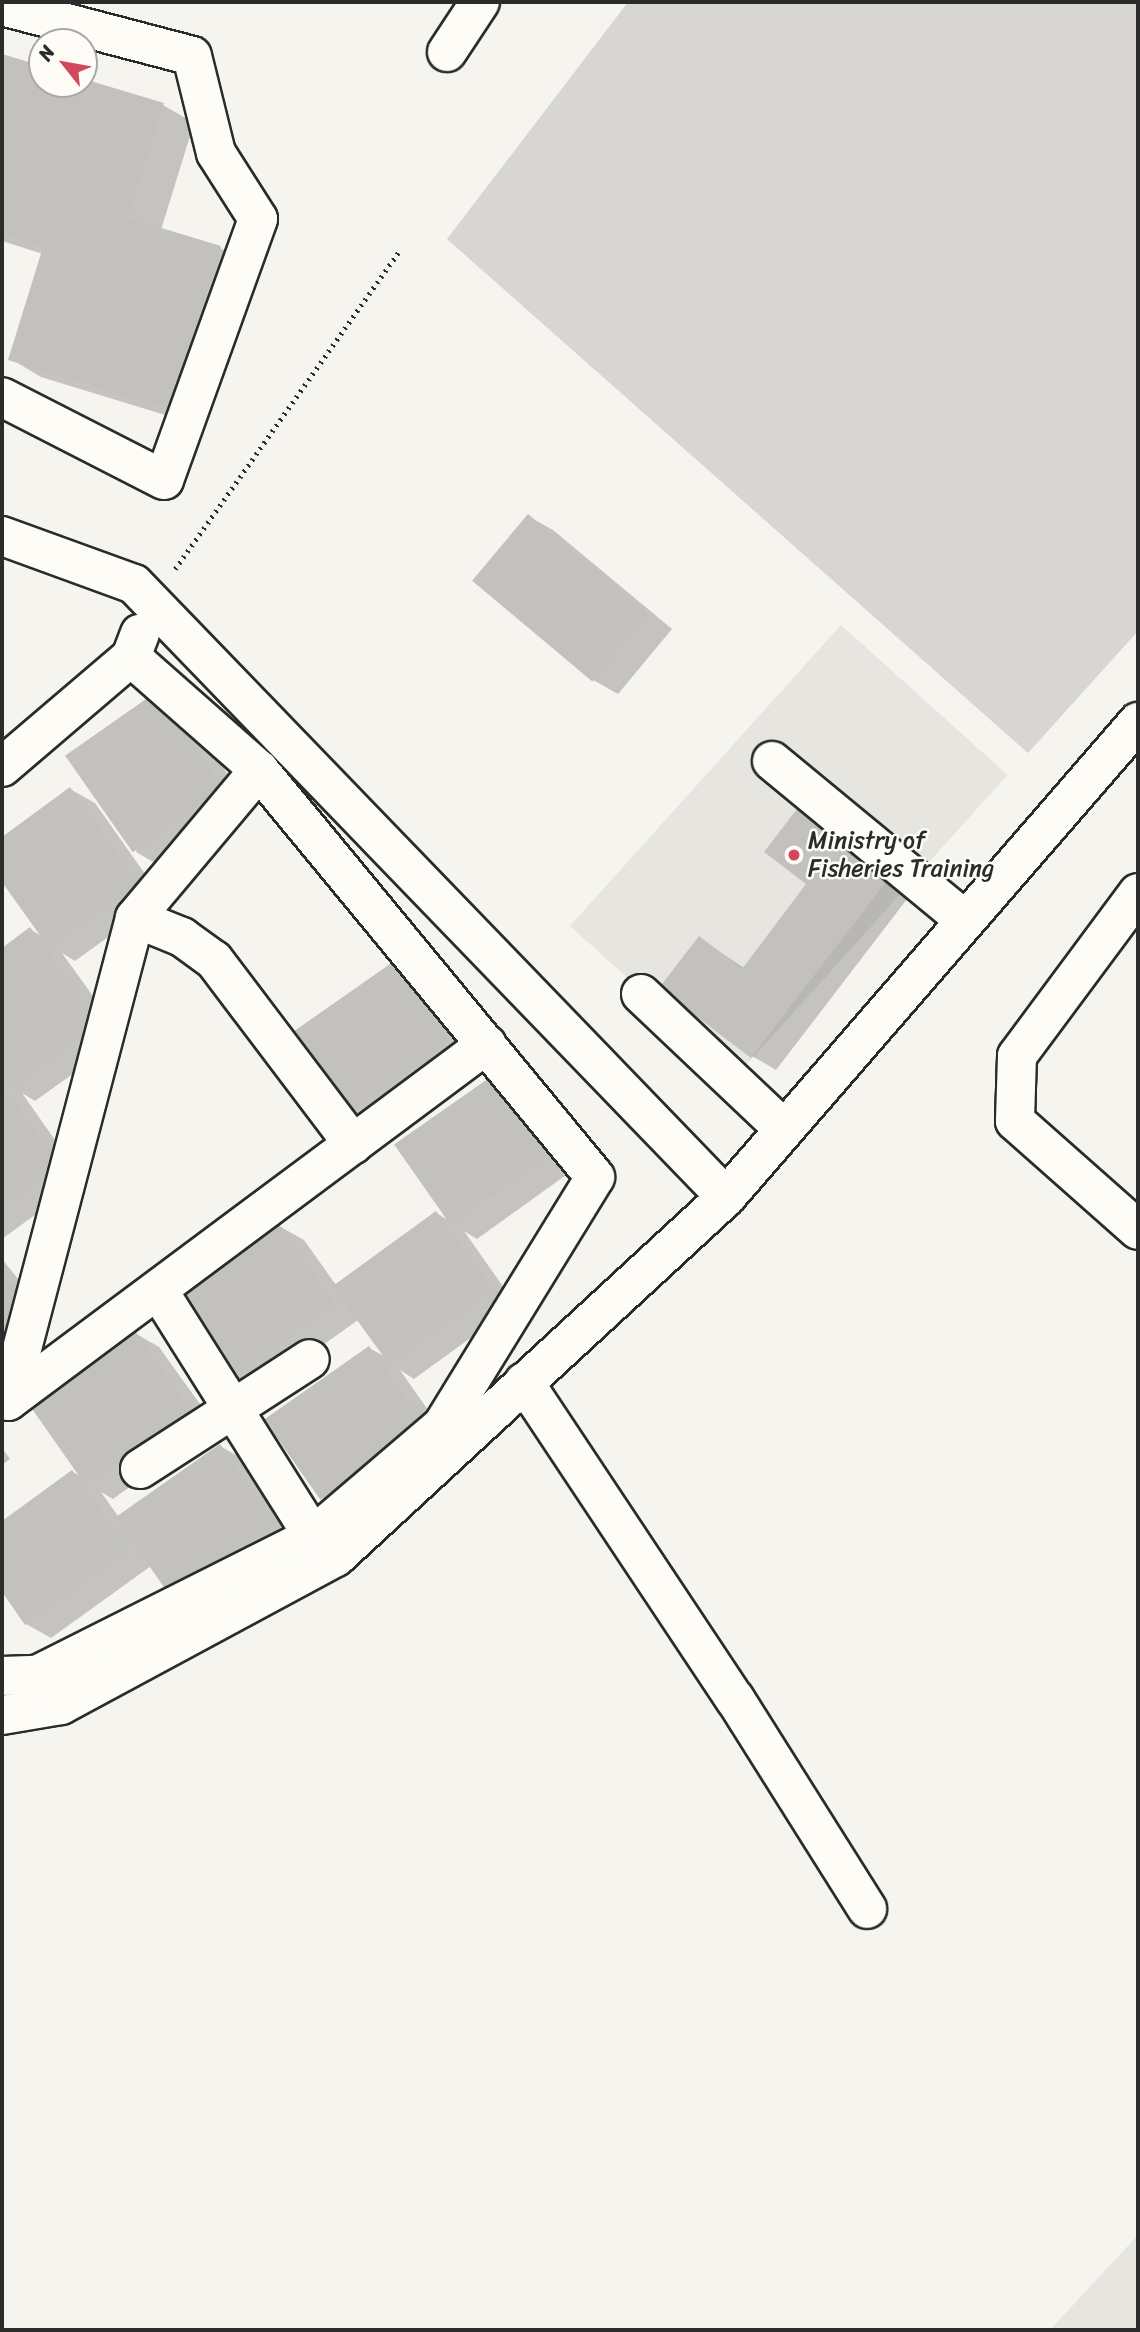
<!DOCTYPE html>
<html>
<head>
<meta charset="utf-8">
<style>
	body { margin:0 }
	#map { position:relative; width:1140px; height:2332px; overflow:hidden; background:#f5f4ef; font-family:Sriracha,sans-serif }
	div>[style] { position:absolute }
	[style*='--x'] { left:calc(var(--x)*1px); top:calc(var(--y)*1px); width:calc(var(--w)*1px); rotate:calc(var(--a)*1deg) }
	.built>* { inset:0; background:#e6e5e0; transform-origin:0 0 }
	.green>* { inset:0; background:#d7d6d2 }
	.shadow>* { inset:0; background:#0003 }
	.building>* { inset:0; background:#c2c1be; transform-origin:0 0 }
	.path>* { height:4.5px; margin-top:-2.25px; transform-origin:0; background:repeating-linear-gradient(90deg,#2b2b2b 0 2px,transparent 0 7px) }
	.roads { filter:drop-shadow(2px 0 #2b2b2b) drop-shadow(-2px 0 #2b2b2b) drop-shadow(0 2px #2b2b2b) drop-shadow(0 -2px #2b2b2b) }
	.minor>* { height:38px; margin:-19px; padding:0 19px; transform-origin:19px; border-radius:19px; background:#fdfcf7 }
	.dots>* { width:19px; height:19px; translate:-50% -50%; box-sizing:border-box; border:4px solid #fdfcf7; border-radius:50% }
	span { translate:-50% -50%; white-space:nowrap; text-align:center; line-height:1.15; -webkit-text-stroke:5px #fdfcf7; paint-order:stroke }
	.poi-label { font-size:24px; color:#2b2b2b }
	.left { translate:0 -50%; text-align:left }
	.frame { position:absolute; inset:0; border:4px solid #2b2b2b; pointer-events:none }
	.north { position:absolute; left:28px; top:28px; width:70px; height:70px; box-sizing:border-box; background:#fdfcf7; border:2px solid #a9a8a5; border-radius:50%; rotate:301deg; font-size:19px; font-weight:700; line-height:28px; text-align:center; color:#2b2b2b }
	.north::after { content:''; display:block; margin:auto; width:24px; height:32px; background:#d1495b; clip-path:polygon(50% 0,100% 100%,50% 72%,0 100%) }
</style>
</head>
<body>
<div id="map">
	<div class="built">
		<i style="left:841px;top:625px;width:224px;height:405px;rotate:42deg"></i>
		<i style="clip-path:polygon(1138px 2235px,1138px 2330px,1050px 2330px)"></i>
	</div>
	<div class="green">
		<i style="clip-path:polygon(628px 2px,1138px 2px,1138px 631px,1028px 753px,447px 239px)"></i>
	</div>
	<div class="shadow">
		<i style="clip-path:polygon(2px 56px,42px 68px,42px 84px,84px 84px,84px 81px,163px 105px,194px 123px,161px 230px,220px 248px,251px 265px,201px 426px,41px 377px,11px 359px,43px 254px,2px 241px)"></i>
		<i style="clip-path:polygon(528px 516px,553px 530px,672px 629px,618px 694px,593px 680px)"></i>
		<i style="clip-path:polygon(180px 708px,248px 802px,160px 866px,136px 852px)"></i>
		<i style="clip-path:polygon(70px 789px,95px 803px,162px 898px,75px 961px,62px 953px,123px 1038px,35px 1101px,22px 1093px,83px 1180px,2px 1239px,2px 1077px,5px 1079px,2px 1074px,2px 950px,30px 929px,43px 937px,2px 879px,2px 839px)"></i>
		<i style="clip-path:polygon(800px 807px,914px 890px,776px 1070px,752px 1056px,699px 938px,744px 968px,809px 884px)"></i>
		<i style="clip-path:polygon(400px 959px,480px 1052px,378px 1125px,354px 1111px,298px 1032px)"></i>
		<i style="clip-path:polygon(499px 1073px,580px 1165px,477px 1239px,464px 1231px,516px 1305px,414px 1379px,400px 1370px,449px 1440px,348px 1514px,323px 1500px,369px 1348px,384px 1356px,358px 1320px,257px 1392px,233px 1378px,279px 1226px,304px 1240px,336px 1285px,436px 1213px,450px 1221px)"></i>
		<i style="clip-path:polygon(2px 1259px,50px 1319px,2px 1354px)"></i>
		<i style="clip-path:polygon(135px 1333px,159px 1347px,215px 1425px,113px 1499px,101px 1492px,120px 1519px,220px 1446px,245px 1460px,301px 1538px,198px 1612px,151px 1566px,51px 1638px,26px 1624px,2px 1589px,2px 1523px,73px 1472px,85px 1479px)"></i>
		<i style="clip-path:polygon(2px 1448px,10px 1459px,2px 1465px)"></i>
	</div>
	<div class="building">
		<i style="clip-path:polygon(2px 54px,42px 66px,42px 84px,84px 84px,84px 79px,164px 103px,128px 218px,221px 246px,170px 409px,8px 360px,43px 247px,2px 234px)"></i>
		<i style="left:528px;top:514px;width:157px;height:87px;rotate:40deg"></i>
		<i style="left:156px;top:692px;width:118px;height:111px;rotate:55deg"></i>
		<i style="clip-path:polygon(70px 787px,139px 884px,49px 948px,2px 882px,2px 837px)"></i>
		<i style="clip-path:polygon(800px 805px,891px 875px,751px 1058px,659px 988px,699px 936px,742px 969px,806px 884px,764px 852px)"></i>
		<i style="clip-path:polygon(30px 927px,100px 1023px,10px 1089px,2px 1077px,2px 948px)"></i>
		<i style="left:400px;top:957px;width:98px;height:129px;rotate:55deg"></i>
		<i style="left:499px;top:1071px;width:98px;height:128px;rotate:55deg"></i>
		<i style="clip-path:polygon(2px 1083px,60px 1166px,2px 1208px)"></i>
		<i style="left:436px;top:1211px;width:97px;height:128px;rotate:54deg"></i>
		<i style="left:279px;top:1224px;width:98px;height:128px;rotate:55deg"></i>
		<i style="clip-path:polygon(2px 1273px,27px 1305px,2px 1323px)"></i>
		<i style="left:135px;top:1331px;width:98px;height:129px;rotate:55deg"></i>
		<i style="left:369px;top:1346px;width:98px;height:128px;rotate:55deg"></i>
		<i style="left:220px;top:1444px;width:98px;height:128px;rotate:55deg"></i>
		<i style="clip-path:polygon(72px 1470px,130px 1550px,25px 1625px,2px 1592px,2px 1521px)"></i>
	</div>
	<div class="path">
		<i style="--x:175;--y:569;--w:388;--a:-54.8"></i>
	</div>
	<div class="roads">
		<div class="minor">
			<i style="--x:2;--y:6;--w:196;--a:14.7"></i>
			<i style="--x:192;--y:56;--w:100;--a:76.1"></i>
			<i style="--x:216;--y:153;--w:78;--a:57.5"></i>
			<i style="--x:258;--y:219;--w:277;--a:109.8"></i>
			<i style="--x:164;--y:480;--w:182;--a:-152.9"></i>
			<i style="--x:447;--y:52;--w:60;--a:-56.6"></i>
			<i style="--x:2;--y:536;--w:140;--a:20"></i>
			<i style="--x:134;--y:584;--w:852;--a:46"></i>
			<i style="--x:772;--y:761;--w:250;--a:39.5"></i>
			<i style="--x:2;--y:767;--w:170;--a:-40.5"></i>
			<i style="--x:131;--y:657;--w:25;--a:-69"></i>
			<i style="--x:259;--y:770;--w:193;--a:130"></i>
			<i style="--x:135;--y:918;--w:499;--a:104.7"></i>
			<i style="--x:8;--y:1401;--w:597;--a:-36.7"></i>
			<i style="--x:1138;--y:893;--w:203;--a:126.6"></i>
			<i style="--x:1017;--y:1056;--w:65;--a:91.8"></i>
			<i style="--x:1015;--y:1121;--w:164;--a:41.5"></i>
			<i style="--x:135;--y:918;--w:51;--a:22"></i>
			<i style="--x:182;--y:937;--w:39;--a:36"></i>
			<i style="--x:214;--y:960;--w:231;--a:52.9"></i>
			<i style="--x:641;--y:994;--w:197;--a:43.4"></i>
			<i style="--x:158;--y:1290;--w:291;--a:57.8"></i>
			<i style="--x:524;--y:1382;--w:381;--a:56.4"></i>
			<i style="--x:735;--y:1699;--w:248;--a:57.8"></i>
			<i style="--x:140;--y:1469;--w:202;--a:-32.9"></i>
			<i style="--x:2;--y:1676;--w:35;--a:-2"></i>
			<i style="--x:37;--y:1675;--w:309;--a:-26.7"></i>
			<i style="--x:313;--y:1536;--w:170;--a:-40.5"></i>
			<i style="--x:442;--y:1426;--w:292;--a:-58.4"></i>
			<i style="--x:595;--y:1177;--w:528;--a:-129.54"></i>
			<i style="--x:259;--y:770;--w:171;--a:-138.6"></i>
			<i style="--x:2;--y:1715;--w:60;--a:-9.6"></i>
			<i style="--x:61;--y:1705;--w:312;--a:-28.3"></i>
			<i style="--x:336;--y:1557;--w:531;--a:-42.71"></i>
			<i style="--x:726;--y:1197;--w:629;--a:-49.06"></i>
		</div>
	</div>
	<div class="dots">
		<i style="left:794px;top:855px;background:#d1495b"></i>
	</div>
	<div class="poi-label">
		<span class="left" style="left:808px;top:855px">Ministry of<br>Fisheries Training</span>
	</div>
	<div class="frame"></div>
	<div class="north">N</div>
</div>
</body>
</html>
